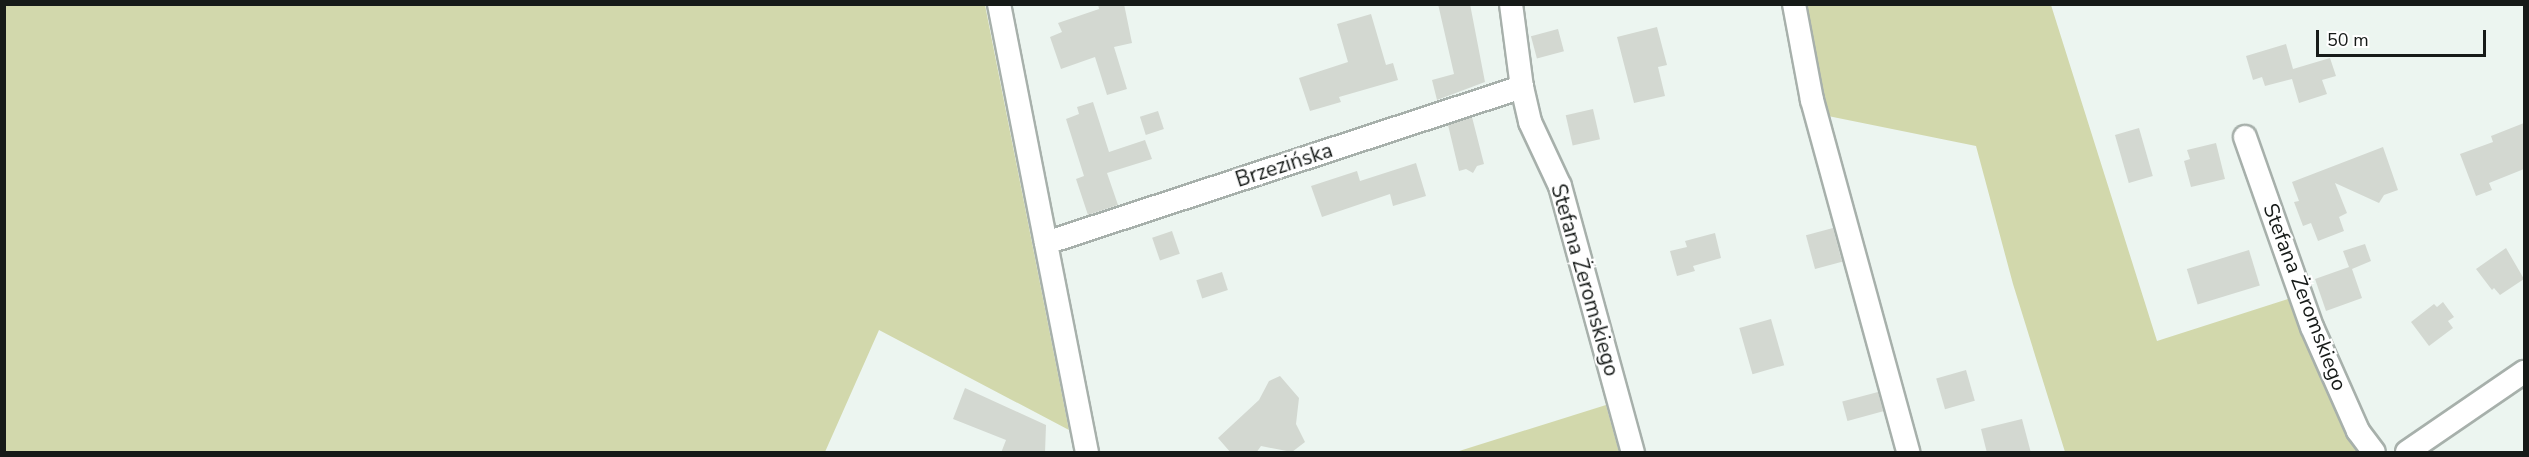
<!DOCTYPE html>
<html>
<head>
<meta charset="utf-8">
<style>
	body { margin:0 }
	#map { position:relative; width:2529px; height:457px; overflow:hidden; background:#ecf5f0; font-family:"Nunito Sans",sans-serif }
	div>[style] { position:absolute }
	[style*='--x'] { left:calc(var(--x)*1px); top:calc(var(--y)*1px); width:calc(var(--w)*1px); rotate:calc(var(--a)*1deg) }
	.green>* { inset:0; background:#d2d8ac }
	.building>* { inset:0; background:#d3d8d1; transform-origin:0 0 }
	.roads { filter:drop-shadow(2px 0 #a7b0ab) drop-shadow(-2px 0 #a7b0ab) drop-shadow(0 2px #a7b0ab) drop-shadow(0 -2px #a7b0ab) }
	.minor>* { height:22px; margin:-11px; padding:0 11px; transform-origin:11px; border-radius:11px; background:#fff }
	span { translate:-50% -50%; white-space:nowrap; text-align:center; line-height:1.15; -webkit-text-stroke:4.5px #fff; paint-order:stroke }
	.street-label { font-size:21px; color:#161a18 }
	.frame { position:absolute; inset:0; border:6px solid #161a18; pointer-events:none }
	.scale { position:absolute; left:2316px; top:30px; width:170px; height:27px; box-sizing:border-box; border:3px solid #161a18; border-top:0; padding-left:8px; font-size:18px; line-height:21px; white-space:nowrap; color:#161a18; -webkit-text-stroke:4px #fff; paint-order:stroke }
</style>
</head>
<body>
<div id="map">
	<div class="green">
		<i style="clip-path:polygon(4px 5px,985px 5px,1069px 430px,879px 330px,825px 452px,5px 452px)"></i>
		<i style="clip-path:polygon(1807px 5px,2051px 5px,2157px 341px,2291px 298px,2365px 452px,2065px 452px,2013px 284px,1976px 146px,1828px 116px)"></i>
		<i style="clip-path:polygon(1606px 405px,1619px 452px,1456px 452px)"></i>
	</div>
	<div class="building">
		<i style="clip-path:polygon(1098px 4px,1124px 4px,1132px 43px,1114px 47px,1127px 89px,1107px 95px,1095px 57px,1061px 69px,1050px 37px,1062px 32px,1058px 23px,1099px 9px)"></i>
		<i style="clip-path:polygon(1438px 4px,1470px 4px,1485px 82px,1437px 100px,1432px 80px,1454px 74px)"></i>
		<i style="clip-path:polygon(1371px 14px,1386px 65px,1393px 63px,1398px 80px,1339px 97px,1341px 102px,1310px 111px,1299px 78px,1348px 62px,1337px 24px)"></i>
		<i style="clip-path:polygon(1657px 27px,1667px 65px,1658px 67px,1665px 96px,1634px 103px,1617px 37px)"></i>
		<i style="left:1558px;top:29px;width:23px;height:28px;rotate:75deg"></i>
		<i style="clip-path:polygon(2286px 44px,2293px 69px,2330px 58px,2336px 76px,2322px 80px,2327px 94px,2299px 103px,2292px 79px,2265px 86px,2262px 77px,2253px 80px,2246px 56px)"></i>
		<i style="clip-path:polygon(1093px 102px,1109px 152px,1145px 140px,1152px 159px,1107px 173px,1118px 205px,1088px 215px,1076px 179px,1084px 176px,1066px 119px,1079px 114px,1077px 107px)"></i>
		<i style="left:1593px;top:109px;width:31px;height:28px;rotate:77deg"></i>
		<i style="left:1158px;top:111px;width:19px;height:19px;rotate:72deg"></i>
		<i style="clip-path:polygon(1472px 117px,1484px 164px,1477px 166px,1473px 173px,1466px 169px,1459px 171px,1448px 125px)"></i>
		<i style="clip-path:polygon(2524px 123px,2524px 169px,2489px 183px,2492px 190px,2476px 196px,2460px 154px,2493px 142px,2491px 136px)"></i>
		<i style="left:2139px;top:128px;width:50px;height:25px;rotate:74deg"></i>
		<i style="clip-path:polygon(2216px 143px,2225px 179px,2191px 187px,2184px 161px,2190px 159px,2187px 150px)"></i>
		<i style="clip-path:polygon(2383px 147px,2398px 190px,2384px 195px,2379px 203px,2335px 183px,2347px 213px,2339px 217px,2344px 231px,2318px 241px,2311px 223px,2303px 226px,2294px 202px,2299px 201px,2292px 182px)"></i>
		<i style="clip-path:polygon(1416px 163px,1426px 196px,1393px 206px,1390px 194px,1322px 217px,1311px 186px,1357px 171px,1360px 181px)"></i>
		<i style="left:1833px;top:228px;width:35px;height:28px;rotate:75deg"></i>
		<i style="left:1172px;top:231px;width:24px;height:21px;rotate:71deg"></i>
		<i style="clip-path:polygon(1715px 233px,1721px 258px,1693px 266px,1695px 271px,1677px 276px,1670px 251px,1687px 247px,1685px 241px)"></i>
		<i style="clip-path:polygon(2365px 244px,2371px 261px,2352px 269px,2362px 298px,2326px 311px,2315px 279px,2349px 267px,2343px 251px)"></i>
		<i style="clip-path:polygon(2506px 248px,2524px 279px,2500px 295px,2494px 288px,2492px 290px,2476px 269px)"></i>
		<i style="left:2249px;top:250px;width:37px;height:65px;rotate:73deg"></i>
		<i style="left:1222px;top:272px;width:19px;height:27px;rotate:72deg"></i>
		<i style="clip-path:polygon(2443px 302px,2454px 317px,2448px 321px,2453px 328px,2429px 346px,2411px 322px,2434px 304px,2437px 307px)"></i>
		<i style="left:1771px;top:319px;width:48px;height:33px;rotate:74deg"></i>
		<i style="left:1966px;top:370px;width:32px;height:31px;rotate:74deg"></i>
		<i style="clip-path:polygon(1280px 376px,1299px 398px,1296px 424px,1305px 442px,1292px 452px,1261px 446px,1256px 453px,1231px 453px,1218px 438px,1259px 400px,1269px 381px)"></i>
		<i style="clip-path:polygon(965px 388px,1046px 425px,1045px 453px,1001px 453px,1006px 440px,953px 419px)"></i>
		<i style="left:1878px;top:392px;width:20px;height:37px;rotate:75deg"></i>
		<i style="clip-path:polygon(2022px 419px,2031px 453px,1987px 453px,1981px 429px)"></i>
	</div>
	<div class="roads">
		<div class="minor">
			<i style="--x:999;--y:4;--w:457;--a:78.9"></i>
			<i style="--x:1511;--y:4;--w:84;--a:82.5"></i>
			<i style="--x:1522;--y:87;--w:36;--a:77"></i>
			<i style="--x:1530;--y:122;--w:71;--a:64.9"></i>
			<i style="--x:1560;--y:186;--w:276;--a:74.7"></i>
			<i style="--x:1794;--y:4;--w:98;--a:79.4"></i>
			<i style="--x:1812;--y:100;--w:365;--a:74.7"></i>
			<i style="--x:2245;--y:137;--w:201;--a:70.6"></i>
			<i style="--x:2312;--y:327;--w:114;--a:66.1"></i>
			<i style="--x:2358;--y:431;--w:26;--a:53"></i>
			<i style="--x:1046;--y:243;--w:501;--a:-18.15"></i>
			<i style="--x:2407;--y:452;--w:142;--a:-34.4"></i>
		</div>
	</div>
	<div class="street-label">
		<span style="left:1284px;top:165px;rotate:-18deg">Brzezińska</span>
		<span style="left:1585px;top:280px;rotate:74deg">Stefana Żeromskiego</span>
		<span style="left:2305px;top:297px;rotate:69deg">Stefana Żeromskiego</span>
	</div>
	<div class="frame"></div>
	<div class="scale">50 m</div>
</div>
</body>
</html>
